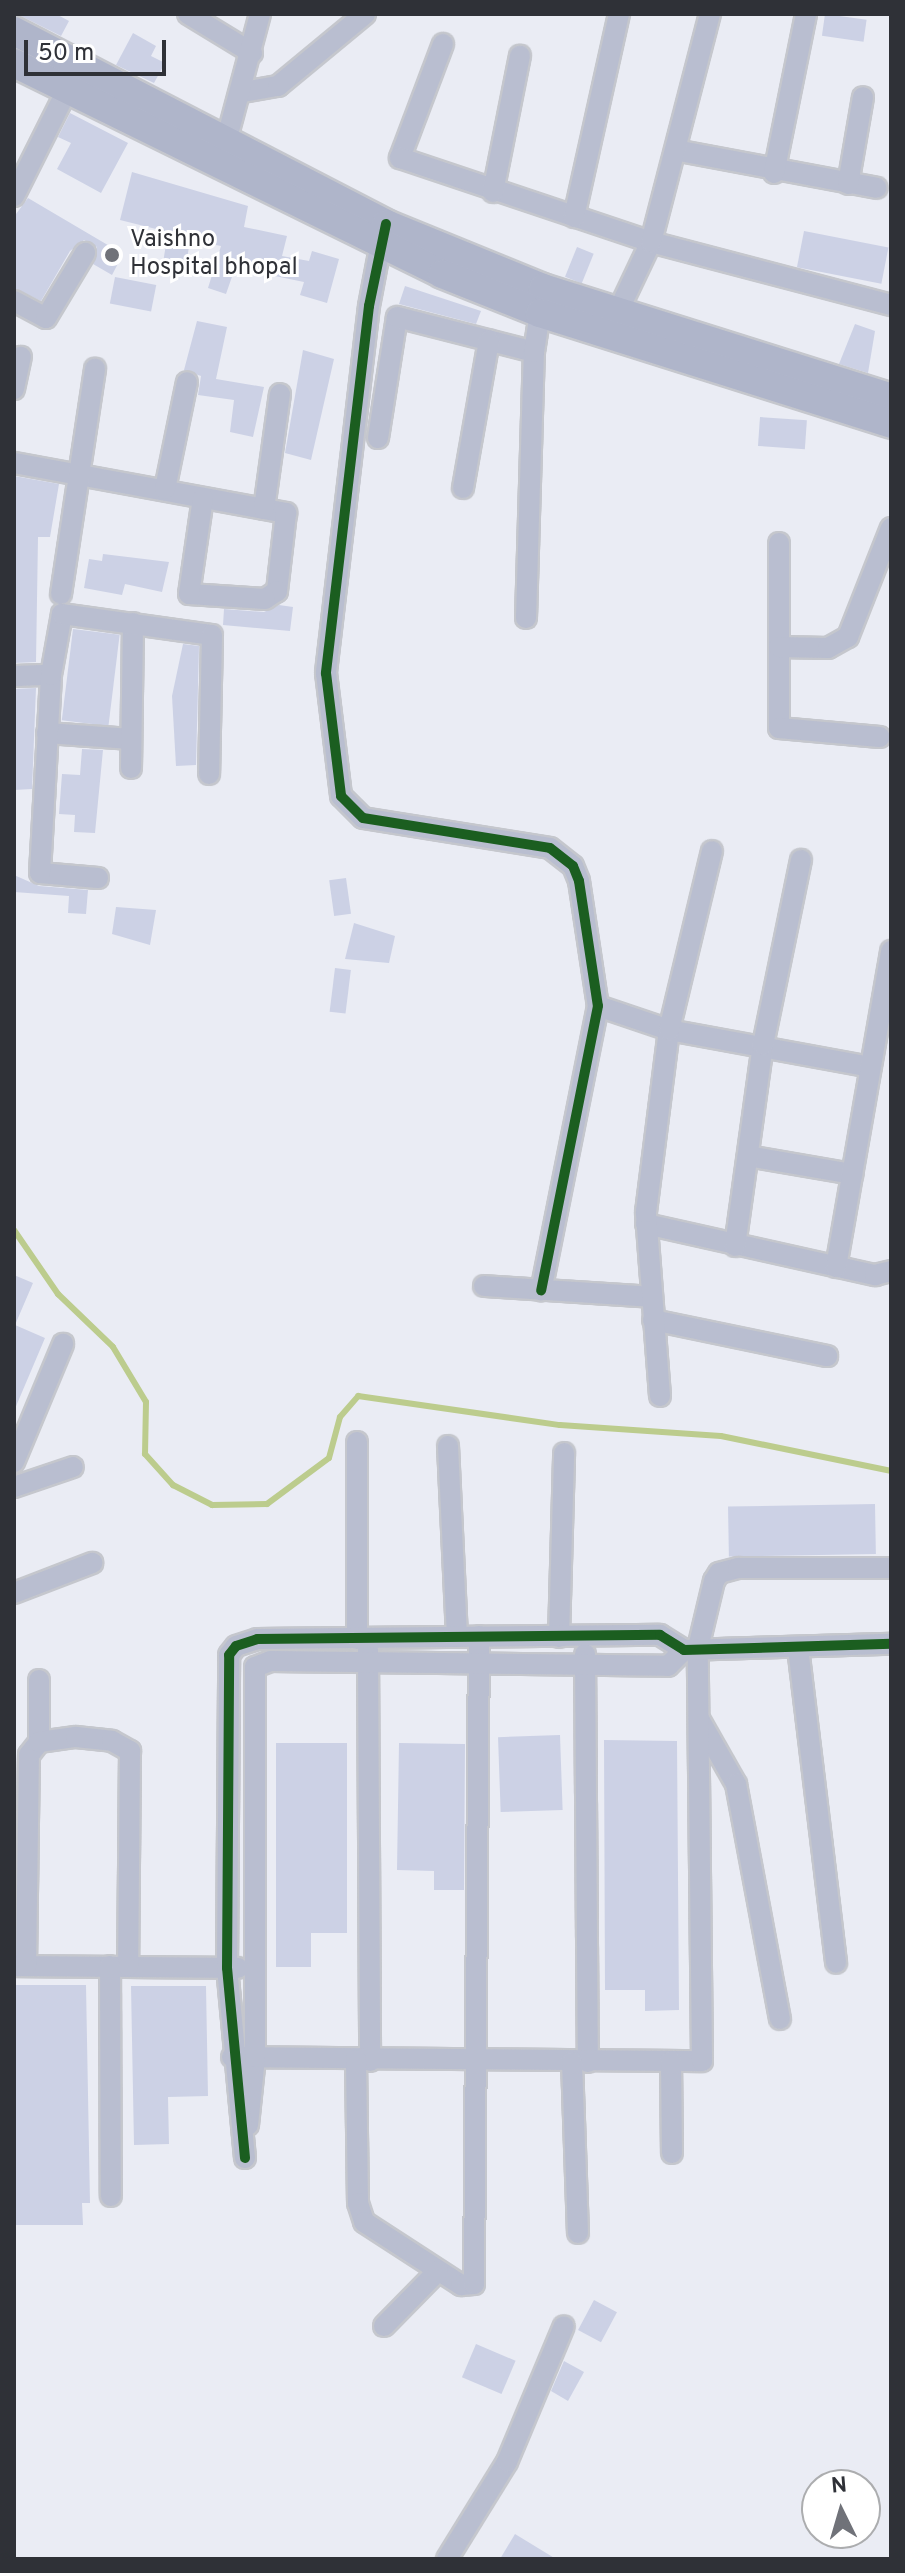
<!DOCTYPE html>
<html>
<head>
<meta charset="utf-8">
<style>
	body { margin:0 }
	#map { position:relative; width:905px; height:2573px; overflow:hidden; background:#eaecf4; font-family:Overpass,sans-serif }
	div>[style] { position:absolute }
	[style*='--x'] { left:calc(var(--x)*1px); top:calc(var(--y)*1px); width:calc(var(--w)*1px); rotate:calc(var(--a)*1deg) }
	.stream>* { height:6px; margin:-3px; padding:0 3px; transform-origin:3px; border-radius:3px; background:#bccc8d }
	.building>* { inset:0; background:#ccd1e5; transform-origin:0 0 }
	.roads { filter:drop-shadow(2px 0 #c5c7cd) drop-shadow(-2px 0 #c5c7cd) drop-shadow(0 2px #c5c7cd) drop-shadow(0 -2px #c5c7cd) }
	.street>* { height:20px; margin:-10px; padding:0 10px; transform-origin:10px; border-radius:10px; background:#b9bed0 }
	.secondary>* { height:28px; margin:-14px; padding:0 14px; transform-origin:14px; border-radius:14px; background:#afb5ca }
	.cycleway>* { height:10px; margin:-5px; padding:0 5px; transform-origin:5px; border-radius:5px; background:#1b5e20 }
	.dots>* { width:22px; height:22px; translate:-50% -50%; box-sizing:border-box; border:4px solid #fff; border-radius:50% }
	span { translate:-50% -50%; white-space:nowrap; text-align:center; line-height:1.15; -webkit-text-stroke:6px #fff; paint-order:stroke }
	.poi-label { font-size:24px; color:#2f3137 }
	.left { translate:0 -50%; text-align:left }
	.frame { position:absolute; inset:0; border:16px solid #2f3137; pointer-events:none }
	.north { position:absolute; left:801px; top:2469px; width:80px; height:80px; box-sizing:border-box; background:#fff; border:2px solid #acadaf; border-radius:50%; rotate:355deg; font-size:22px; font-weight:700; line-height:32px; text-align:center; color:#2f3137 }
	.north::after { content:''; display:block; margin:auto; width:28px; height:36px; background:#707279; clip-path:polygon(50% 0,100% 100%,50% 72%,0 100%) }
	.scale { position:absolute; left:24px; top:40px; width:142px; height:36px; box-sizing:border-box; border:4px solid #2f3137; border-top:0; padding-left:10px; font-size:24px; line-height:28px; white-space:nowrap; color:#2f3137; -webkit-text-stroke:6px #fff; paint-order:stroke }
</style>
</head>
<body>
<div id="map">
	<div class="stream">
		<i style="--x:14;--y:1230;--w:78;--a:55.5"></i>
		<i style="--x:58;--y:1294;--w:76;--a:43.9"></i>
		<i style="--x:113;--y:1347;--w:64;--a:59"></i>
		<i style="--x:146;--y:1402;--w:52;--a:91.1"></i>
		<i style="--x:145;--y:1454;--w:42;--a:47.9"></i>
		<i style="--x:173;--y:1485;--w:44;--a:27.1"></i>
		<i style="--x:212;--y:1505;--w:55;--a:-1"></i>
		<i style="--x:267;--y:1504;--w:77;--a:-36.6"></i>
		<i style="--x:329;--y:1458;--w:42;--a:-75"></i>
		<i style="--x:340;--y:1417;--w:28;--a:-49"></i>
		<i style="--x:358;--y:1396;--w:204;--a:8.2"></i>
		<i style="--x:560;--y:1425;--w:161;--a:3.9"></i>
		<i style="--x:721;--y:1436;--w:174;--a:11.6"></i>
	</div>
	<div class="building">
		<i style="clip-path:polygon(17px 14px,56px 14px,69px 21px,61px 36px)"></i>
		<i style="left:825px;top:14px;width:42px;height:22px;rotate:8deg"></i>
		<i style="clip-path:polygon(133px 33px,156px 46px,151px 56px,165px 63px,154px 83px,116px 65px)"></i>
		<i style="clip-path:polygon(70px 113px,128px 143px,101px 193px,57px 169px,71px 143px,58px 137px)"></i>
		<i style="clip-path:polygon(132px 172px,248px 206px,244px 227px,287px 236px,282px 256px,309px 261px,312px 251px,339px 259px,327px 303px,300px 295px,304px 282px,235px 268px,226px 294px,208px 288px,221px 246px,190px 240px,185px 272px,162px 269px,168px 232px,120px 220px)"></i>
		<i style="clip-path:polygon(28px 198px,123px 254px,112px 275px,93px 264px,97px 247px,84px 240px,70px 251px,41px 301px,14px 288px,16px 214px)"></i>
		<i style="left:804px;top:231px;width:86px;height:37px;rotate:11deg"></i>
		<i style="left:577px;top:247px;width:18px;height:32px;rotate:22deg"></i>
		<i style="left:115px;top:277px;width:42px;height:27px;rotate:11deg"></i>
		<i style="clip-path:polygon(405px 286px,481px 311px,476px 324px,399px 304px)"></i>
		<i style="clip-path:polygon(197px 321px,227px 327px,216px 379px,264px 387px,253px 437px,230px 432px,234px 400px,198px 395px,201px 376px,184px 370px)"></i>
		<i style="clip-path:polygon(855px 324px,875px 331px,868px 373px,839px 364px)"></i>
		<i style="clip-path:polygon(303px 350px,334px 359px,311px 460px,285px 453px)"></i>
		<i style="left:760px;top:417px;width:47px;height:29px;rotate:4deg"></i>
		<i style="clip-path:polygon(14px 476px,59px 484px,50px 537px,38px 537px,36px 662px,14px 663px)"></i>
		<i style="clip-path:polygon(103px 554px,169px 562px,162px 592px,125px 584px,122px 595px,84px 588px,89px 559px,102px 561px)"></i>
		<i style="clip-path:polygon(279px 605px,293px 607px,290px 631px,223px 625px,224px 609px,264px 612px)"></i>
		<i style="left:73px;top:629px;width:47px;height:92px;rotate:7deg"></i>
		<i style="clip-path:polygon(183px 644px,199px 646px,196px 765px,176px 766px,172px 696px)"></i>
		<i style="clip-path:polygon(36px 688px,32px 789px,14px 790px,14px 689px)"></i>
		<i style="clip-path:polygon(82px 749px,103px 750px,95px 833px,74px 832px,75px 815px,59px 814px,62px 774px,80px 775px)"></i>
		<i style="clip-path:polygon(14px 875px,39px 886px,88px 890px,86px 914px,68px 913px,69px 896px,14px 892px)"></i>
		<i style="left:346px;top:878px;width:36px;height:17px;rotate:82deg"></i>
		<i style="clip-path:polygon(116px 907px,156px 910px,150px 945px,112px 934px)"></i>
		<i style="clip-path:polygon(354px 923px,395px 936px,389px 963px,345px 959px)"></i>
		<i style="left:335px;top:968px;width:16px;height:44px;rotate:7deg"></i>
		<i style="clip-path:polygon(14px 1275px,33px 1283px,15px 1325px,45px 1338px,14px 1411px)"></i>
		<i style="left:875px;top:1504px;width:50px;height:147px;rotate:89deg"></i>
		<i style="left:560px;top:1735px;width:75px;height:62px;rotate:88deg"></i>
		<i style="clip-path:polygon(604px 1740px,677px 1741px,679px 2010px,645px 2011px,645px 1990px,605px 1990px)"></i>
		<i style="clip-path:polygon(276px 1743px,347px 1743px,347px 1933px,311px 1933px,311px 1967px,276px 1967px)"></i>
		<i style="clip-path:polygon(399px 1743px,465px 1744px,464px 1890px,434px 1890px,434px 1871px,397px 1870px)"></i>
		<i style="clip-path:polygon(14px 1985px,86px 1985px,90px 2203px,82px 2203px,83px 2225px,14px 2225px)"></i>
		<i style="clip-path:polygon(131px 1986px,206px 1986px,208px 2096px,168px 2097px,169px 2144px,134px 2145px)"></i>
		<i style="left:594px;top:2300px;width:26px;height:34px;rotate:28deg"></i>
		<i style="left:476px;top:2344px;width:43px;height:36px;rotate:23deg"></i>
		<i style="clip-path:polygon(564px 2361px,584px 2372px,568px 2401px,551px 2391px)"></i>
		<i style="clip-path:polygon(515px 2534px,556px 2559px,500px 2559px)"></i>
	</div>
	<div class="roads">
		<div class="street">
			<i style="--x:188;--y:14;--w:75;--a:31.4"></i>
			<i style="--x:443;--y:44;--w:122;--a:110.7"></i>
			<i style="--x:400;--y:158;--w:265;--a:18.5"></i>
			<i style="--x:651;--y:242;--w:248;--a:14.7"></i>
			<i style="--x:243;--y:92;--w:36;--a:-10"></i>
			<i style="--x:278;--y:86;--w:113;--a:-39.6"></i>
			<i style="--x:680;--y:151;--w:200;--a:10.6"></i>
			<i style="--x:223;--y:153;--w:144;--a:-75.1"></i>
			<i style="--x:774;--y:173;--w:162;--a:-78.6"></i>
			<i style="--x:848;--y:184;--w:88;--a:-80.2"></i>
			<i style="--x:493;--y:192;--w:139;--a:-78.8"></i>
			<i style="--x:14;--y:196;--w:132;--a:-63.4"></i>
			<i style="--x:574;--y:217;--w:208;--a:-77.5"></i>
			<i style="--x:383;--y:232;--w:75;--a:100.7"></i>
			<i style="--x:369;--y:306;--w:370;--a:96.7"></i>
			<i style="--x:326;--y:673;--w:124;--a:83"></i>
			<i style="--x:341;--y:796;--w:31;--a:45"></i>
			<i style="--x:363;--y:818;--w:189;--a:9.1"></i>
			<i style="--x:550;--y:848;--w:29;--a:38"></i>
			<i style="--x:573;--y:866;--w:16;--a:68"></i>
			<i style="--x:579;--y:881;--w:126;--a:81.4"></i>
			<i style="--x:598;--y:1006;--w:290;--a:101.3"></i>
			<i style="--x:14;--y:301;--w:36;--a:28"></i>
			<i style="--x:46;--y:318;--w:76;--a:-59"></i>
			<i style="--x:613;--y:322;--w:89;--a:-64.6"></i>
			<i style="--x:651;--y:242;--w:236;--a:-75.5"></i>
			<i style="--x:14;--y:389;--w:33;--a:-78"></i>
			<i style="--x:378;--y:438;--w:122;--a:-81.1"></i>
			<i style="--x:397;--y:317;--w:141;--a:14.3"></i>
			<i style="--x:14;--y:463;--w:277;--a:10.4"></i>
			<i style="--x:286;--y:513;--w:79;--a:96.6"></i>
			<i style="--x:277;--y:591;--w:14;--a:146"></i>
			<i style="--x:265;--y:599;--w:76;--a:-176.2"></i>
			<i style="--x:189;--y:594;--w:97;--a:-81.7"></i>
			<i style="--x:463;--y:488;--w:150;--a:-80"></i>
			<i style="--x:165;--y:489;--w:109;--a:-78.4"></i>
			<i style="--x:264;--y:509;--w:116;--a:-82.1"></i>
			<i style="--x:779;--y:543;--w:185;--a:90"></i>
			<i style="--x:779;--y:728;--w:101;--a:5.1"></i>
			<i style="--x:61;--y:594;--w:228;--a:-81.4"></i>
			<i style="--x:526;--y:618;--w:266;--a:-88.3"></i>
			<i style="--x:534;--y:352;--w:53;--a:-81.3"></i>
			<i style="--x:779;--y:647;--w:49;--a:1.2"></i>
			<i style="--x:828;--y:648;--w:23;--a:-29"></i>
			<i style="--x:848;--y:637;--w:117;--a:-68.5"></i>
			<i style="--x:14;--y:676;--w:37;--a:-2"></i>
			<i style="--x:47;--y:733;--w:84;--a:4.1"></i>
			<i style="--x:131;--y:768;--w:145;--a:-89.2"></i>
			<i style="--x:98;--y:878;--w:58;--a:-175.1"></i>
			<i style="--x:40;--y:873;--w:198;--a:-86.8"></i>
			<i style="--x:51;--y:675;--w:62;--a:-79.8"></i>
			<i style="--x:62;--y:614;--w:151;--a:8"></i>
			<i style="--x:212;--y:635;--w:139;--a:91.2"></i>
			<i style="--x:598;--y:1006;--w:75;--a:18.7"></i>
			<i style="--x:669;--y:1030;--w:205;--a:10.4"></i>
			<i style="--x:748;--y:1156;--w:106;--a:9.8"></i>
			<i style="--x:646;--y:1224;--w:235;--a:12.6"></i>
			<i style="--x:875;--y:1275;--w:16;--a:-14"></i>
			<i style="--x:735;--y:1246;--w:203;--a:-82.1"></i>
			<i style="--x:763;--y:1045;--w:189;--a:-78.4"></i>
			<i style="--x:836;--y:1267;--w:321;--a:-80.1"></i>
			<i style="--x:484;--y:1286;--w:168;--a:3.7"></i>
			<i style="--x:653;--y:1320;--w:178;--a:11.7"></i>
			<i style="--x:660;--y:1396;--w:185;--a:-94.4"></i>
			<i style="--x:646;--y:1212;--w:183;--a:-82.8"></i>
			<i style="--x:669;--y:1030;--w:184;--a:-76.5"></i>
			<i style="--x:448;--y:1446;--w:191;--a:87.3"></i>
			<i style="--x:14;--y:1462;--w:128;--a:-67.4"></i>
			<i style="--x:14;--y:1487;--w:62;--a:-18.7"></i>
			<i style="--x:14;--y:1593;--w:84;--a:-21"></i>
			<i style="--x:559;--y:1637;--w:184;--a:-88.4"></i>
			<i style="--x:357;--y:1639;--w:197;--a:-90"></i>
			<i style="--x:798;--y:1648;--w:317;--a:83.1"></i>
			<i style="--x:368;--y:1650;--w:411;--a:89.7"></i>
			<i style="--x:585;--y:1654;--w:408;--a:89.6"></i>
			<i style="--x:39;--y:1680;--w:62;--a:90"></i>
			<i style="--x:699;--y:1719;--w:75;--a:60.4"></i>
			<i style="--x:736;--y:1784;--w:239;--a:79.4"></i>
			<i style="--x:14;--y:1966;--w:224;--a:0.5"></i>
			<i style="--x:26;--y:1966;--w:211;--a:-89.2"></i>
			<i style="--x:29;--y:1755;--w:16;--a:-52"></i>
			<i style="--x:39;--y:1742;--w:37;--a:-8"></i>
			<i style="--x:76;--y:1737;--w:36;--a:6"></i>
			<i style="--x:112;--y:1741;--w:21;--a:29"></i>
			<i style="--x:130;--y:1751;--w:215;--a:90.5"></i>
			<i style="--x:110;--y:1966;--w:230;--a:89.8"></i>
			<i style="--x:232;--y:2057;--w:470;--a:0.5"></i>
			<i style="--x:702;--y:2061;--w:413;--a:-90.6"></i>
			<i style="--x:698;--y:1648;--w:69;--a:-76.6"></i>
			<i style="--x:714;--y:1581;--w:9;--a:-58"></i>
			<i style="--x:719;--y:1573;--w:20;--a:-15"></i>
			<i style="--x:738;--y:1568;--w:153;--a:0"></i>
			<i style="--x:356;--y:2060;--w:143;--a:89.2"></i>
			<i style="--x:358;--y:2203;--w:20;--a:72"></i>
			<i style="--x:364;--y:2222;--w:116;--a:33"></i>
			<i style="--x:461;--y:2285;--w:13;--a:-4"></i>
			<i style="--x:474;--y:2284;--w:648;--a:-89.56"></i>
			<i style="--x:671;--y:2061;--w:92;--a:89.4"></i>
			<i style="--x:572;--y:2062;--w:171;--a:88"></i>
			<i style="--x:248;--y:2125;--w:68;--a:-84.1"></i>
			<i style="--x:255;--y:2057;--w:390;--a:-90"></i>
			<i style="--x:255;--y:1667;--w:17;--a:-21"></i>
			<i style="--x:271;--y:1661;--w:397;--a:0.7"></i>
			<i style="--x:668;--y:1666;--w:23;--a:-45"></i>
			<i style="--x:245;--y:2158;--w:191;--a:-95.4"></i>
			<i style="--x:227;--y:1968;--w:313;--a:-89.6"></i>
			<i style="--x:229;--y:1655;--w:11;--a:-52"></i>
			<i style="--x:236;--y:1646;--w:22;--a:-18"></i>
			<i style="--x:257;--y:1639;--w:403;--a:-0.6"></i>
			<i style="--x:660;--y:1635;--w:28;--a:32"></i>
			<i style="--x:684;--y:1650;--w:207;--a:-1.7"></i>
			<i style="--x:384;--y:2326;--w:77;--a:-45.5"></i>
			<i style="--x:447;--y:2559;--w:114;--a:-58.3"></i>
			<i style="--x:507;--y:2462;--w:147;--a:-67.3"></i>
		</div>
		<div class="secondary">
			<i style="--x:14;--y:31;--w:419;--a:27.4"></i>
			<i style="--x:386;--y:224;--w:170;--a:22.2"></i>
			<i style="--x:543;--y:288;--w:365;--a:17.5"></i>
			<i style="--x:14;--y:63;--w:477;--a:26.2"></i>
			<i style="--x:442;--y:274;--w:105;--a:21.7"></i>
			<i style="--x:540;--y:313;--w:368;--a:17.5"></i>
		</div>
	</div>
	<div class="cycleway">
		<i style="--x:386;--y:224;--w:84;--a:101.7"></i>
		<i style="--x:369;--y:306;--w:370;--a:96.7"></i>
		<i style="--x:326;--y:673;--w:124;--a:83"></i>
		<i style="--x:341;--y:796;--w:31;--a:45"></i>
		<i style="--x:363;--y:818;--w:189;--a:9.1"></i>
		<i style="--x:550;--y:848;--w:29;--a:38"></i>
		<i style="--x:573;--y:866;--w:16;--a:68"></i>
		<i style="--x:579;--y:881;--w:126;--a:81.4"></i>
		<i style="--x:598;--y:1006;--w:290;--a:101.3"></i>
		<i style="--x:245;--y:2158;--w:191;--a:-95.4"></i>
		<i style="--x:227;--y:1968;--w:313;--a:-89.6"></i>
		<i style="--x:229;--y:1655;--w:11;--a:-52"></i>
		<i style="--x:236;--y:1646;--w:22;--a:-18"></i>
		<i style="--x:257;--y:1639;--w:403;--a:-0.6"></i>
		<i style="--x:660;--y:1635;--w:28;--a:32"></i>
		<i style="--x:684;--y:1650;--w:207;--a:-1.7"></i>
	</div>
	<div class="dots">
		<i style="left:112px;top:255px;background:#707279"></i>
	</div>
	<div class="poi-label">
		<span class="left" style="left:130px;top:255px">Vaishno<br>Hospital bhopal</span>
	</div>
	<div class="frame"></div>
	<div class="north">N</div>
	<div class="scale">50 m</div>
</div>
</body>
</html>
